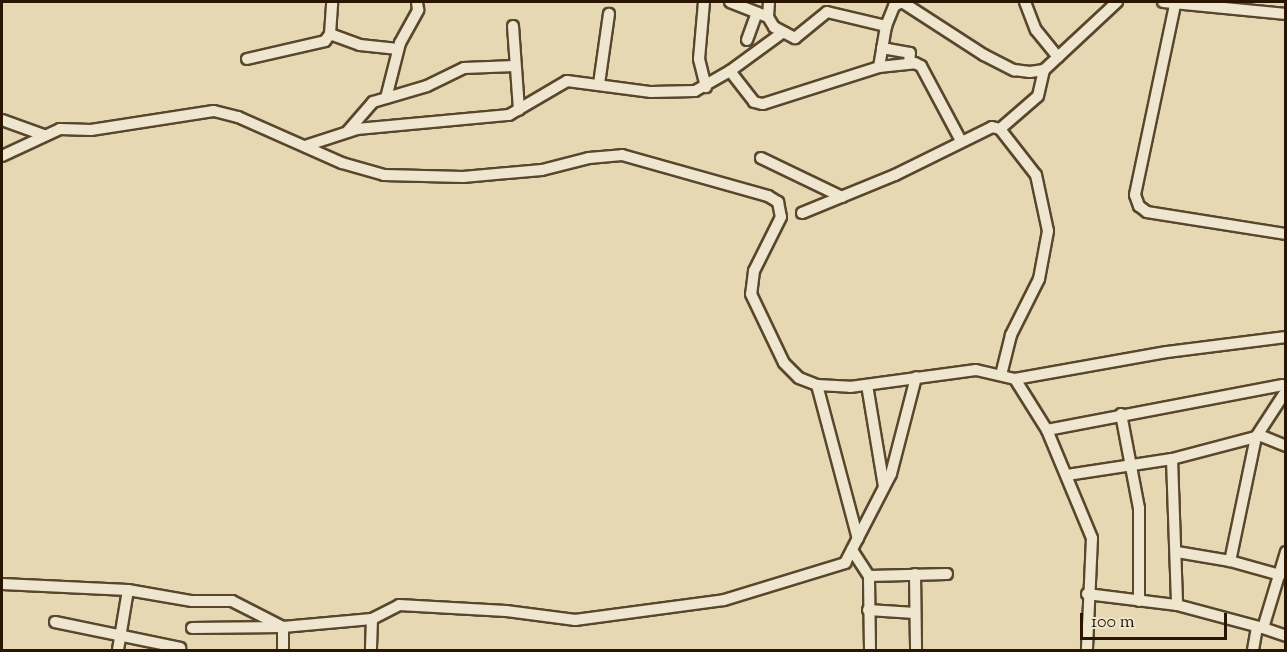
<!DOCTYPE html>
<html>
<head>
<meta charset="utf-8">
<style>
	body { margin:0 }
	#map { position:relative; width:1287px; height:652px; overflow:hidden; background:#e5d8b3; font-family:"Sorts Mill Goudy",serif }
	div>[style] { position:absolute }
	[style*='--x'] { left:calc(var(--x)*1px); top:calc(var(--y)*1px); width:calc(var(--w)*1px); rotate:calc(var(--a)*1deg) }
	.roads { filter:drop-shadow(2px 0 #58462d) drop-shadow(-2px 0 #58462d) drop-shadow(0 2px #58462d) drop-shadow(0 -2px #58462d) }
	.street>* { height:10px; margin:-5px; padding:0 5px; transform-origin:5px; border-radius:5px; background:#eee6ce }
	span { translate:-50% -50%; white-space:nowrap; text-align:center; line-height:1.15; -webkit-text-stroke:6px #eee6ce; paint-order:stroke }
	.frame { position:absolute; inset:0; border:3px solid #291500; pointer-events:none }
	.scale { position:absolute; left:1080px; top:613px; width:147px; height:27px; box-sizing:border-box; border:3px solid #291500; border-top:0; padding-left:8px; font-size:18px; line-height:21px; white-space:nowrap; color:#291500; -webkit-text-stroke:4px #eee6ce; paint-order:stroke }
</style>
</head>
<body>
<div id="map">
	<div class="roads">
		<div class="street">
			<i style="--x:704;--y:2;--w:57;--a:95"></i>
			<i style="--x:699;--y:59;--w:29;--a:76"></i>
			<i style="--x:730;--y:2;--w:41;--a:21.5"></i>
			<i style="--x:769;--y:2;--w:15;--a:94"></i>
			<i style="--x:768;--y:17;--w:12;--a:59"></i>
			<i style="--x:774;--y:27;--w:24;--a:28"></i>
			<i style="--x:795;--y:38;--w:41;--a:-39.1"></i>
			<i style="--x:827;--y:12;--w:61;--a:13.3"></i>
			<i style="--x:886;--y:26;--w:22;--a:-68"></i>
			<i style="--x:894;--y:6;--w:9;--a:-27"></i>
			<i style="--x:902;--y:2;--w:98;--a:32.9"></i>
			<i style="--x:984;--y:55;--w:34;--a:27"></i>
			<i style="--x:1014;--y:70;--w:16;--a:7"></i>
			<i style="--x:1030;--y:72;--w:14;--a:-8"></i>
			<i style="--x:1044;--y:70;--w:100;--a:-43"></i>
			<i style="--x:1025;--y:2;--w:30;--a:69"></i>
			<i style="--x:1036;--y:30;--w:35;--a:51"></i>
			<i style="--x:1163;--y:2;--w:124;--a:5.6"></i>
			<i style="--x:1175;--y:5;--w:194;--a:101.9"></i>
			<i style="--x:1135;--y:195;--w:12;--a:70"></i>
			<i style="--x:1139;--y:206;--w:10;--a:37"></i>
			<i style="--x:1147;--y:212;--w:141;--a:9"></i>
			<i style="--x:513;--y:26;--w:84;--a:85.9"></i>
			<i style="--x:330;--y:34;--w:32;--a:20"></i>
			<i style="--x:360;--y:45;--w:38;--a:6"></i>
			<i style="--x:747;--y:40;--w:29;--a:-70"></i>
			<i style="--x:882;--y:48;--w:28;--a:10"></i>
			<i style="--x:910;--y:53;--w:9;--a:96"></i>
			<i style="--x:247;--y:59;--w:80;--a:-13"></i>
			<i style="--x:325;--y:41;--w:9;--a:-54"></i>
			<i style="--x:330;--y:34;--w:32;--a:-86"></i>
			<i style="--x:879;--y:67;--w:42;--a:-80.3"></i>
			<i style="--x:730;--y:71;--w:39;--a:52"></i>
			<i style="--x:754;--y:102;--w:9;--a:13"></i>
			<i style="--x:763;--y:104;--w:122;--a:-17.7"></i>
			<i style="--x:879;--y:67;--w:36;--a:-6"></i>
			<i style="--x:915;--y:63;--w:7;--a:27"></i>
			<i style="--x:921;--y:66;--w:85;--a:61.9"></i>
			<i style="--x:599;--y:84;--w:71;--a:-81.9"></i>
			<i style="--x:386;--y:98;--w:57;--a:-75.7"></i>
			<i style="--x:400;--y:43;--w:38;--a:-61"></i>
			<i style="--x:418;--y:10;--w:8;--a:-97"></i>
			<i style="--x:2;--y:120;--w:45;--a:19.7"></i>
			<i style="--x:1000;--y:129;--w:50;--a:-41"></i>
			<i style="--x:1038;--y:96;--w:27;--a:-77"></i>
			<i style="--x:347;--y:132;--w:40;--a:-49"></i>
			<i style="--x:373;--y:102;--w:56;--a:-16.5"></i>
			<i style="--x:427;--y:86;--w:41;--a:-25.9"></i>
			<i style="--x:464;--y:68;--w:51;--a:-2.2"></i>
			<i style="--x:305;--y:146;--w:55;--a:-18.1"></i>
			<i style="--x:357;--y:129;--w:153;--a:-5.3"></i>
			<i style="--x:509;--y:115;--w:67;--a:-30.4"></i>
			<i style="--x:567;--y:81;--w:85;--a:7.5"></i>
			<i style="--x:651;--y:92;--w:44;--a:-1.3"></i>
			<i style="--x:695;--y:91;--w:40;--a:-29.7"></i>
			<i style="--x:730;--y:71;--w:64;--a:-36.2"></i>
			<i style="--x:2;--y:156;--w:64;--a:-25"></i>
			<i style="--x:60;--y:129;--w:31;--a:2"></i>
			<i style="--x:91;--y:130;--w:124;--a:-8.8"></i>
			<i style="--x:214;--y:111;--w:25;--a:14"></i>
			<i style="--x:238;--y:117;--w:114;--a:23.9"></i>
			<i style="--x:342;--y:163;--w:44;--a:15.9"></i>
			<i style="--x:384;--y:175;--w:79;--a:1.5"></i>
			<i style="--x:463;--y:177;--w:79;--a:-5.1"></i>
			<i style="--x:542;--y:170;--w:49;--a:-14.3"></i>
			<i style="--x:589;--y:158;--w:33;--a:-5"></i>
			<i style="--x:622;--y:155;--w:152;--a:15.7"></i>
			<i style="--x:768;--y:196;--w:12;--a:31"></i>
			<i style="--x:778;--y:202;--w:15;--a:79"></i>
			<i style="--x:781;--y:217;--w:60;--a:116.6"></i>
			<i style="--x:754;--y:271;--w:23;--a:97"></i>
			<i style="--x:751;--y:294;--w:76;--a:64.4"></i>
			<i style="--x:784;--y:363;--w:21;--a:45"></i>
			<i style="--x:799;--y:378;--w:19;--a:21"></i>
			<i style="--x:817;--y:385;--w:33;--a:3"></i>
			<i style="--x:850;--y:387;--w:127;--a:-7.7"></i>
			<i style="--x:976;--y:370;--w:40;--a:13"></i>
			<i style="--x:1015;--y:379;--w:60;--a:57.9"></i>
			<i style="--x:1047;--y:430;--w:117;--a:67.4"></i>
			<i style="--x:1092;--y:538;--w:112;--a:92.6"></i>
			<i style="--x:761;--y:158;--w:90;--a:25.7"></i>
			<i style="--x:802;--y:213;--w:100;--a:-22.2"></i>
			<i style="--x:895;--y:175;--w:108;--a:-26.3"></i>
			<i style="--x:992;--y:127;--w:8;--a:14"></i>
			<i style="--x:1000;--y:129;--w:58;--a:52"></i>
			<i style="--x:1036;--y:175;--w:57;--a:77.9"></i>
			<i style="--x:1048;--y:231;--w:49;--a:100.6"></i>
			<i style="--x:1039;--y:279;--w:63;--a:116.6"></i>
			<i style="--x:1011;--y:335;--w:41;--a:104"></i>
			<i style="--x:1015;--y:379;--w:154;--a:-10.1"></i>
			<i style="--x:1167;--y:352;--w:120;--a:-7.2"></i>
			<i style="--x:817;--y:385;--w:159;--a:75.1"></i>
			<i style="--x:867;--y:385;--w:103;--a:80.5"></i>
			<i style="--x:1121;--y:414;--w:96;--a:79.2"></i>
			<i style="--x:1139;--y:508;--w:93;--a:90"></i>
			<i style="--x:1047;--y:430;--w:240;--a:-10.8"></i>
			<i style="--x:1259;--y:435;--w:29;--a:22"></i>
			<i style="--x:1256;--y:437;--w:127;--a:101.8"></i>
			<i style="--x:1230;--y:561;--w:52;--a:15.6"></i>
			<i style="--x:1172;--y:459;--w:146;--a:88"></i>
			<i style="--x:1067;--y:475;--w:106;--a:-8.7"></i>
			<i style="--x:1172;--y:459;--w:87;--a:-14.7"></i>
			<i style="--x:1256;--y:437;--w:51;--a:-56.9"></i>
			<i style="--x:852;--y:550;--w:31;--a:57"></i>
			<i style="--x:1177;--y:552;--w:54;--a:9.6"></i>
			<i style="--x:1286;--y:552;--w:79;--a:106.8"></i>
			<i style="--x:1263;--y:628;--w:24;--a:19"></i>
			<i style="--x:915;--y:574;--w:76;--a:89.2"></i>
			<i style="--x:2;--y:584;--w:126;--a:2.7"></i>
			<i style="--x:128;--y:590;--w:61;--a:99.5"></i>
			<i style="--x:128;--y:590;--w:65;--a:9.8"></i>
			<i style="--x:192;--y:601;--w:40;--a:0"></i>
			<i style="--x:232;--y:601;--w:57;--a:27"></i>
			<i style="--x:283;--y:627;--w:89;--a:-5.1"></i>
			<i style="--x:372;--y:619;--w:31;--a:92"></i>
			<i style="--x:1087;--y:594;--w:91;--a:7"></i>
			<i style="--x:1177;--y:605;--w:89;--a:15"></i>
			<i style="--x:868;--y:610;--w:47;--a:3.7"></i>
			<i style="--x:372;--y:619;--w:30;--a:-27"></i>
			<i style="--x:399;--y:605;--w:107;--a:3.2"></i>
			<i style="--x:506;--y:611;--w:70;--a:7.4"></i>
			<i style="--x:575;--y:620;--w:150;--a:-7.6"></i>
			<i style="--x:724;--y:600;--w:127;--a:-17"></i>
			<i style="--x:845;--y:563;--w:100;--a:-62.7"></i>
			<i style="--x:891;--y:474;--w:100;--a:-75.5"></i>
			<i style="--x:55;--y:622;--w:128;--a:11.7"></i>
			<i style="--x:192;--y:628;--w:91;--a:-0.6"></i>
			<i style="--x:283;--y:627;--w:23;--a:90"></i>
			<i style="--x:870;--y:650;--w:74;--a:-90.8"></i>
			<i style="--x:869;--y:576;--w:78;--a:-1.5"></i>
			<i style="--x:1253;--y:650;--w:23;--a:-80"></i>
		</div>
	</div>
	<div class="frame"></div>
	<div class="scale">100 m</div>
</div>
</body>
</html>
